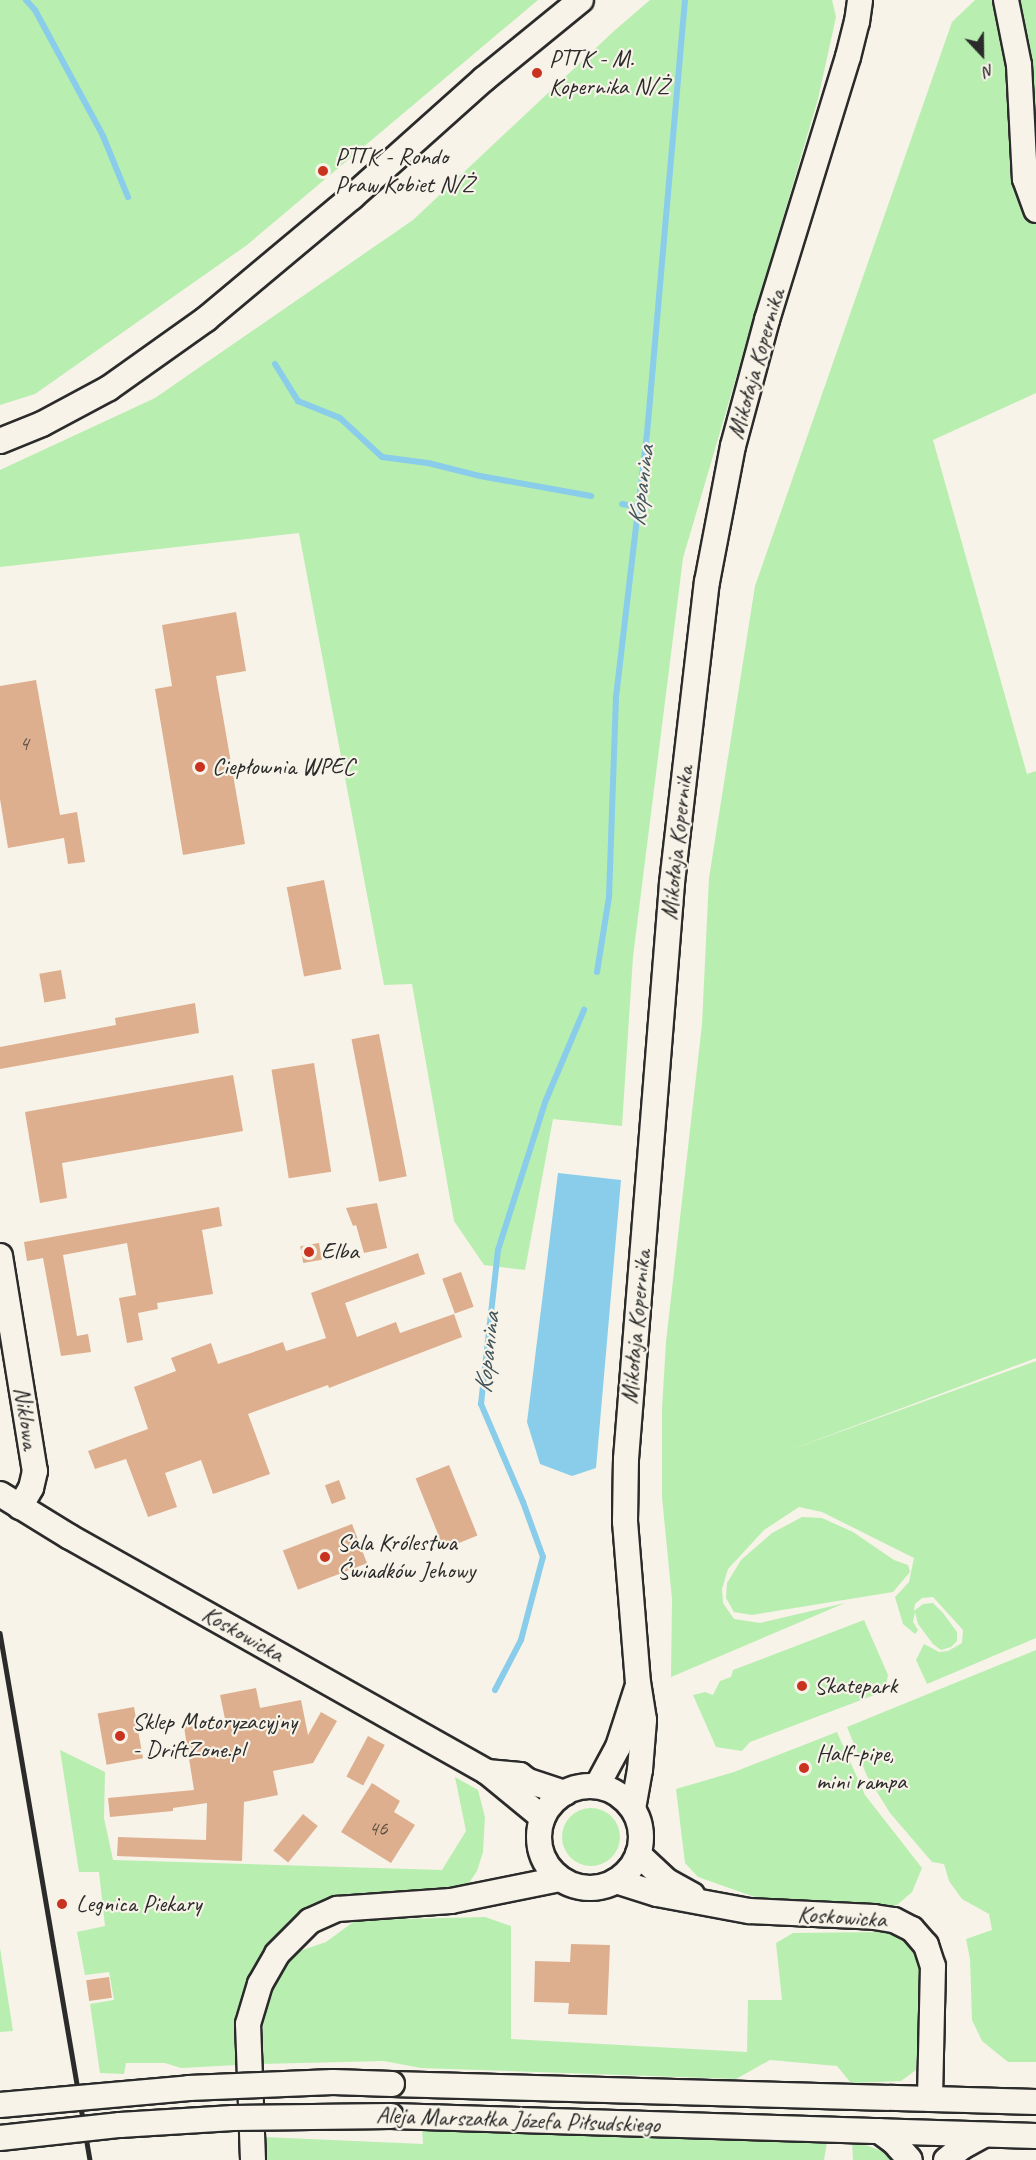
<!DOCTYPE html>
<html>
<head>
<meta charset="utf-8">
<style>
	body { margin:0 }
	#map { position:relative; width:1036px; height:2160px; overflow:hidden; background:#f7f3e8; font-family:Caveat,sans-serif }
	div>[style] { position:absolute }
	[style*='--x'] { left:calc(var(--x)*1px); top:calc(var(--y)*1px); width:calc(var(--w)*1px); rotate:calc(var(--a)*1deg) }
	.green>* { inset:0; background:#b8eeb0 }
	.round { border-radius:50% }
	.water>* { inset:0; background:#89cdea }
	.stream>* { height:6px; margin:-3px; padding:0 3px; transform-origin:3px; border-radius:3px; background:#89cdea }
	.building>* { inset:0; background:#ddaf8e; transform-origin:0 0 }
	.roads { filter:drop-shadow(2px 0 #2b2b2b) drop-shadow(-2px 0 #2b2b2b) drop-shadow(0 2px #2b2b2b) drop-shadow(0 -2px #2b2b2b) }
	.minor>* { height:24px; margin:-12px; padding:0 12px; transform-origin:12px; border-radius:12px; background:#f7f3e8 }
	.minor>.ring { margin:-12px; padding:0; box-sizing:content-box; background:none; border:24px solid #f7f3e8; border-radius:50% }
	.rail>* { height:4.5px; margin:-2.25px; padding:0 2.25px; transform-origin:2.25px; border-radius:2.25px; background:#2b2b2b }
	.bridges { filter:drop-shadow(2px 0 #2b2b2b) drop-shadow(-2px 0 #2b2b2b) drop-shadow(0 2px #2b2b2b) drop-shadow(0 -2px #2b2b2b) }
	.minor-bridge>* { height:24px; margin:-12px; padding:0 12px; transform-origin:12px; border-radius:12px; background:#f7f3e8 }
	.dots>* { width:16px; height:16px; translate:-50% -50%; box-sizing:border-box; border:3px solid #f7f3e8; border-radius:50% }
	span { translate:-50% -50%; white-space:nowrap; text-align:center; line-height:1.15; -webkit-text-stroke:4.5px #f7f3e8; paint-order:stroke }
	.number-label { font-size:21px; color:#584c44 }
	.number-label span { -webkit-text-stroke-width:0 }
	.poi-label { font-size:24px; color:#2b2b2b }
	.left { translate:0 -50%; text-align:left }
	.street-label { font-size:24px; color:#2b2b2b }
	.water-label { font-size:26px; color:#42545b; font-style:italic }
	.north { position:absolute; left:952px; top:24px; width:60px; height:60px; -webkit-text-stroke:4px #f7f3e8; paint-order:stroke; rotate:158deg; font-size:16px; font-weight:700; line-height:24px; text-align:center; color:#2b2b2b }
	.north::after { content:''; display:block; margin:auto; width:21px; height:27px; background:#2b2b2b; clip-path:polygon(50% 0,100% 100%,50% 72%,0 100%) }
</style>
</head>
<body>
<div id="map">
	<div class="green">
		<i style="clip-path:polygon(0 0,538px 0,247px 245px,35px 394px,0 405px)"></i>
		<i style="clip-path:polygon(650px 0,832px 0,836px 17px,818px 99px,683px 558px,633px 957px,622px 1126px,553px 1119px,525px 1270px,484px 1265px,454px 1221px,412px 984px,384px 985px,299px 533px,0 567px,0 470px,155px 398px,413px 220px,614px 31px)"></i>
		<i style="clip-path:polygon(975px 0,1036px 0,1036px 393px,933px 440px,1027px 774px,1036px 771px,1036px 1358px,787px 1451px,1036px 1361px,1036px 1638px,927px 1684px,916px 1660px,924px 1644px,939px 1652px,948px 1651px,962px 1643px,963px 1630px,933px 1597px,922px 1598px,915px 1604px,914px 1611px,923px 1604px,933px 1603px,943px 1613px,957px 1632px,957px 1641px,951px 1647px,941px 1650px,933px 1644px,918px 1624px,915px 1612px,913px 1622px,918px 1630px,915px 1634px,903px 1624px,895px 1597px,909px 1582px,914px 1558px,822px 1512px,799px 1507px,764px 1530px,728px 1569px,722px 1589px,723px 1603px,734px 1619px,760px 1623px,845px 1603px,671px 1677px,672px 1599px,662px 1497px,662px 1409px,666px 1342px,702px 1024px,709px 878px,755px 586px,952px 22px)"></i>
		<i style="clip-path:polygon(802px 1517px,822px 1518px,853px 1532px,894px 1560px,908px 1565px,910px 1572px,893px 1592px,752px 1615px,734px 1612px,726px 1598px,727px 1583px,741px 1560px,772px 1533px)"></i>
		<i style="clip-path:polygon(864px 1620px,888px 1675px,885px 1691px,750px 1742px,742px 1751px,716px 1747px,693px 1695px,705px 1692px,713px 1695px,720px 1681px,731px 1677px,733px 1670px)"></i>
		<i style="clip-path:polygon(1036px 1650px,1036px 2062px,1008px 2062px,982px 2041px,972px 2020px,970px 1959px,966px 1939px,992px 1930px,989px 1914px,962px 1899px,949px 1881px,944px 1864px,932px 1862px,890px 1813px,867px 1776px,847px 1727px)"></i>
		<i style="clip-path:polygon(837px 1732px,865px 1795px,922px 1868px,912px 1892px,897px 1905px,883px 1906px,766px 1901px,698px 1877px,685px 1863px,676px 1789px,734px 1772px)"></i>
		<i style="clip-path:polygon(60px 1750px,105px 1772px,104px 1818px,113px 1860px,442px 1870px,466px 1831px,455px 1777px,478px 1790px,485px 1817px,483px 1852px,477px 1871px,463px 1892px,366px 1892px,312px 1910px,278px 1934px,246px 1987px,237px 2029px,237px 2065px,181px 2068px,165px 2063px,126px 2063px,124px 2074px,100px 2073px,90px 2004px,114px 2000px,109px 1972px,85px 1975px,77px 1932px,105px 1926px,99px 1872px,79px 1872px)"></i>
		<i class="round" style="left:562px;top:1808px;width:58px;height:58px"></i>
		<i style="clip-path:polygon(485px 1917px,511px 1926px,511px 2039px,747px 2052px,748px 2000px,782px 2000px,776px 1943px,793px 1933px,884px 1932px,903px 1936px,919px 1963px,921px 1986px,916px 2070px,901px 2081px,851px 2083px,837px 2066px,770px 2060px,736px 2079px,421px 2068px,384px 2061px,259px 2064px,265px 2007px,274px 1985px,287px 1963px,300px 1951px,326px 1942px,356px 1920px)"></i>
		<i style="clip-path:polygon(0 1948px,13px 2031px,0 2032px)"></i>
		<i style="clip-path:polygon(422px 2128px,827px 2142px,824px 2160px,265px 2160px,263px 2137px,423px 2144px)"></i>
		<i style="clip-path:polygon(852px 2140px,893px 2155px,898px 2160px,853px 2160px)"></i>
	</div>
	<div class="water">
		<i style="clip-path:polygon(558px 1173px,621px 1180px,596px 1468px,572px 1476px,540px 1464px,527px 1422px)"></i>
	</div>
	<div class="stream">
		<i style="--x:26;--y:0;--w:13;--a:48"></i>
		<i style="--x:35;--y:10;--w:143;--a:61.6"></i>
		<i style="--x:103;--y:136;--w:66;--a:67.7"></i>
		<i style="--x:275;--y:364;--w:44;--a:58.1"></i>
		<i style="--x:298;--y:401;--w:45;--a:22"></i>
		<i style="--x:340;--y:418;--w:57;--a:42.9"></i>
		<i style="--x:382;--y:457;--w:46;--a:7.4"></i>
		<i style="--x:428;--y:463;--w:54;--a:14"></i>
		<i style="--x:480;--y:476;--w:113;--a:10.2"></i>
		<i style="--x:622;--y:504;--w:17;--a:10"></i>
		<i style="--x:597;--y:972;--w:76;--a:-80.9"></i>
		<i style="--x:609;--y:897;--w:200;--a:-88"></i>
		<i style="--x:616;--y:697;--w:265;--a:-83.3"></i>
		<i style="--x:647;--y:434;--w:436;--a:-85"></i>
		<i style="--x:495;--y:1690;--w:56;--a:-62.5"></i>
		<i style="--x:521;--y:1640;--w:86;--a:-75.2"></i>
		<i style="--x:543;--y:1557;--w:59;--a:-110"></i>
		<i style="--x:523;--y:1502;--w:107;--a:-113.2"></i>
		<i style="--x:481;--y:1404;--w:155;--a:-83.7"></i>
		<i style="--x:498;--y:1250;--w:157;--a:-72.3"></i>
		<i style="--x:546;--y:1100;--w:98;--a:-67.1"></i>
	</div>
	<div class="building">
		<i style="clip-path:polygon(236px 612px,246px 671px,216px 676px,245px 844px,183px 855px,155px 689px,172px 686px,162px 625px)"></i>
		<i style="clip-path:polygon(36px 680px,60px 815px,77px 812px,85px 862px,68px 864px,64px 838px,8px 848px,0 799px,0 686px)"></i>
		<i style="left:324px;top:880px;width:91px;height:38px;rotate:79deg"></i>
		<i style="left:61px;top:970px;width:29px;height:22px;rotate:80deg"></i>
		<i style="clip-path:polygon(195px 1003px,199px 1033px,0 1069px,0 1047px,116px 1025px,115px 1018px)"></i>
		<i style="left:379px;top:1034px;width:145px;height:28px;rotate:79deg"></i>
		<i style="left:314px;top:1063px;width:110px;height:43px;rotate:81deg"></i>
		<i style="clip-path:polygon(233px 1075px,243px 1131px,62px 1163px,67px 1198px,40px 1203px,25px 1112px)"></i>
		<i style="clip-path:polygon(377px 1203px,387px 1248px,364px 1253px,356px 1225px,353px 1226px,346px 1208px)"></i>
		<i style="clip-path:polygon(219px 1207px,222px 1226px,202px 1230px,213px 1294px,157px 1303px,158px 1309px,138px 1313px,143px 1340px,127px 1343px,119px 1298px,136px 1295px,127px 1243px,63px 1255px,77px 1336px,88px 1334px,91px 1352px,61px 1356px,43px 1258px,27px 1261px,24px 1242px)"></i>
		<i style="left:319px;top:1243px;width:17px;height:19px;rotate:80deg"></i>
		<i style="clip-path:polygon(418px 1253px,425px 1274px,345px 1303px,357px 1337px,396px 1322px,400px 1333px,454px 1314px,462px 1337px,329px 1388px,328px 1385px,248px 1414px,270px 1474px,213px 1494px,201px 1460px,165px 1473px,177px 1507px,148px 1517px,126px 1459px,95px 1469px,88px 1451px,148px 1429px,134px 1387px,176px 1371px,171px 1358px,211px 1343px,218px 1364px,283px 1342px,286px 1351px,326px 1338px,311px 1293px)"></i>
		<i style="left:461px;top:1272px;width:37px;height:20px;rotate:70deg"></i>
		<i style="left:449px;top:1465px;width:76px;height:36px;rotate:68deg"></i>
		<i style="left:339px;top:1480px;width:20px;height:15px;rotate:70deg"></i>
		<i style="left:352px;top:1524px;width:42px;height:74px;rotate:69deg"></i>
		<i style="clip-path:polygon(256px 1688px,260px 1708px,301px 1700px,308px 1735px,321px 1712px,337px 1721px,313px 1763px,273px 1771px,278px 1795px,244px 1802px,242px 1861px,117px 1856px,118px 1837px,206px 1840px,207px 1803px,173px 1808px,173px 1811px,110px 1817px,108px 1798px,194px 1790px,184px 1727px,225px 1719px,220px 1695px)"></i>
		<i style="left:134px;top:1707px;width:52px;height:37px;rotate:80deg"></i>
		<i style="left:368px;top:1736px;width:19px;height:46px;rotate:28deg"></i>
		<i style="clip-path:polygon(372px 1783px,400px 1801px,394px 1812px,415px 1825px,391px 1863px,341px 1832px)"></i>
		<i style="left:303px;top:1814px;width:19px;height:47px;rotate:39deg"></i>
		<i style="clip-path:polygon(571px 1944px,610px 1945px,607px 2015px,568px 2014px,569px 2003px,534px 2002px,535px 1961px,570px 1962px)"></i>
		<i style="left:109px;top:1977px;width:21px;height:23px;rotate:82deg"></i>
	</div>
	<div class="roads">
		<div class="minor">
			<i style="--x:1006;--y:0;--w:66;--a:78.7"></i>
			<i style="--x:1019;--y:65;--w:114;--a:87"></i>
			<i style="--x:1025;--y:179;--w:33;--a:70"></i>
			<i style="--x:0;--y:441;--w:45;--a:-22"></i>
			<i style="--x:42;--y:424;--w:76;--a:-28.2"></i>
			<i style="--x:109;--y:388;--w:119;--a:-35.4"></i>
			<i style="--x:206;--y:319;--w:190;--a:-39.9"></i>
			<i style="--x:352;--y:197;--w:177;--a:-41.8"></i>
			<i style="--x:484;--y:79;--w:125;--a:-39.2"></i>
			<i style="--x:0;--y:1256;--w:218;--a:80.8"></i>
			<i style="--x:35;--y:1471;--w:17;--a:103"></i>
			<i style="--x:31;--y:1488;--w:22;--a:120"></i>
			<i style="--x:0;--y:1494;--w:82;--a:31.6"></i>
			<i style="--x:70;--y:1537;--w:479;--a:29.4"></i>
			<i style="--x:487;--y:1772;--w:72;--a:39.4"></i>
			<i style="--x:487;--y:1772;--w:33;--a:5"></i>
			<i style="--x:520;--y:1775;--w:10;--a:37"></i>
			<i style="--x:528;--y:1781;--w:39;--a:18"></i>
			<i style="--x:597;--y:1786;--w:44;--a:-61.7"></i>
			<i style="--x:618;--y:1747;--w:62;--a:-72.1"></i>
			<i class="ring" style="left:539px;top:1786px;width:78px;height:78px"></i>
			<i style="--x:633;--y:1809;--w:40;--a:-80"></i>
			<i style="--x:640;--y:1770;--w:50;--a:-85.4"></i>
			<i style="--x:644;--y:1720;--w:37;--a:-99"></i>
			<i style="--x:638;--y:1683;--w:162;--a:-94.6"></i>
			<i style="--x:625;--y:1522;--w:63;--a:-89.1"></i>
			<i style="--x:626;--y:1459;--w:578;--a:-85.43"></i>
			<i style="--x:672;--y:883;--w:303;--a:-83.4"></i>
			<i style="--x:707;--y:582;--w:138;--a:-79.2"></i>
			<i style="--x:733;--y:446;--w:131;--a:-74.9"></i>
			<i style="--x:767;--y:320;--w:275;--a:-72.9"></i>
			<i style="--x:848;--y:57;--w:36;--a:-76"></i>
			<i style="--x:857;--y:22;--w:22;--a:-82"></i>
			<i style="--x:638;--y:1854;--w:40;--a:43"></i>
			<i style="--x:667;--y:1881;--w:29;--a:29"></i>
			<i style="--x:616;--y:1881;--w:43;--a:17.6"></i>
			<i style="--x:657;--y:1894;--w:94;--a:10.5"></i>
			<i style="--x:749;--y:1911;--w:125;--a:2.7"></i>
			<i style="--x:874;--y:1917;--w:20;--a:9"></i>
			<i style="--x:894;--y:1920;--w:20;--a:27"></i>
			<i style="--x:912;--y:1929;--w:21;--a:49"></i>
			<i style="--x:926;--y:1945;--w:22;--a:72"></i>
			<i style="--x:933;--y:1966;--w:133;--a:91.3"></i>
			<i style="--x:392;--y:2084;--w:644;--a:1.6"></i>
			<i style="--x:391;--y:2116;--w:645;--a:1.78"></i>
			<i style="--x:879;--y:2131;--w:17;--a:36"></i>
			<i style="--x:893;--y:2141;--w:25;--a:48"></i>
			<i style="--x:253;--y:2160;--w:136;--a:-92.1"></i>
			<i style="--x:248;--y:2024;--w:42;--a:-73.3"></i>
			<i style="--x:260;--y:1984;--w:34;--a:-60"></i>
			<i style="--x:277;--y:1954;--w:47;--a:-45"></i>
			<i style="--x:310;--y:1921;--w:30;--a:-24"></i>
			<i style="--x:337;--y:1909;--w:114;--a:-4"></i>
			<i style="--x:451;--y:1901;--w:111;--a:-11.4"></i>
			<i style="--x:946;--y:2160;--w:21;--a:-39"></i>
			<i style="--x:962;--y:2147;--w:25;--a:-29"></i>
		</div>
	</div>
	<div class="rail">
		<i style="--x:0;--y:1633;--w:535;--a:80.31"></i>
	</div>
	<div class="bridges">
		<div class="minor-bridge">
			<i style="--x:0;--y:2105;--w:190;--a:-5.1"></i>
			<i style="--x:189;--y:2088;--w:144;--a:-2.4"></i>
			<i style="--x:333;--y:2082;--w:59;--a:1.9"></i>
			<i style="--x:0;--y:2138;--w:121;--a:-6.2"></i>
			<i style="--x:120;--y:2125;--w:113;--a:-3.5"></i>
			<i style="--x:233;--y:2118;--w:158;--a:-0.7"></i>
		</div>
	</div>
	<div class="dots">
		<i style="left:537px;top:73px;background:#c8321e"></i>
		<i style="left:323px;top:171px;background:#c8321e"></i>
		<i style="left:200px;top:767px;background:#c8321e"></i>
		<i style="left:309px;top:1252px;background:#c8321e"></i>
		<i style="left:325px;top:1557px;background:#c8321e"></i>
		<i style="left:802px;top:1686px;background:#c8321e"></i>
		<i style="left:120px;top:1736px;background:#c8321e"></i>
		<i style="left:804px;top:1768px;background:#c8321e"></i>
		<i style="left:62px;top:1904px;background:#c8321e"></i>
	</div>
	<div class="number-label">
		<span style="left:24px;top:743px">4</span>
		<span style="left:378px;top:1828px">46</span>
	</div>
	<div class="poi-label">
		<span class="left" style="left:549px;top:73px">PTTK - M.<br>Kopernika N/Ż</span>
		<span class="left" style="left:335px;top:171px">PTTK - Rondo<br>Praw Kobiet N/Ż</span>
		<span class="left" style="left:212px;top:767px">Ciepłownia WPEC</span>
		<span class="left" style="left:321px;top:1252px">Elba</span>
		<span class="left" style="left:337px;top:1557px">Sala Królestwa<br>Świadków Jehowy</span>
		<span class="left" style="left:814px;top:1686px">Skatepark</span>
		<span class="left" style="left:132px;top:1736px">Sklep Motoryzacyjny<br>- DriftZone.pl</span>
		<span class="left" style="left:816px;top:1768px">Half-pipe,<br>mini rampa</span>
		<span class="left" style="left:76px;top:1904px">Legnica Piekary</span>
	</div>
	<div class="street-label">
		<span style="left:756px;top:364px;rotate:-74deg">Mikołaja Kopernika</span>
		<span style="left:677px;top:843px;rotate:-84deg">Mikołaja Kopernika</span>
		<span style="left:636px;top:1327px;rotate:-85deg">Mikołaja Kopernika</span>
		<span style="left:26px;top:1418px;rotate:81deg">Niklowa</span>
		<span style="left:243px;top:1634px;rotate:30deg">Koskowicka</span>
		<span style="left:842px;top:1917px;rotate:4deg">Koskowicka</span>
		<span style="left:518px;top:2120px;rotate:2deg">Aleja Marszałka Józefa Piłsudskiego</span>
	</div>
	<div class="water-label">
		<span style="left:641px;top:486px;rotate:-83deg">Kopanina</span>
		<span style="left:487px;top:1353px;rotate:-84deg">Kopanina</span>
	</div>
	<div class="north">N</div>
</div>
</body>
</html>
